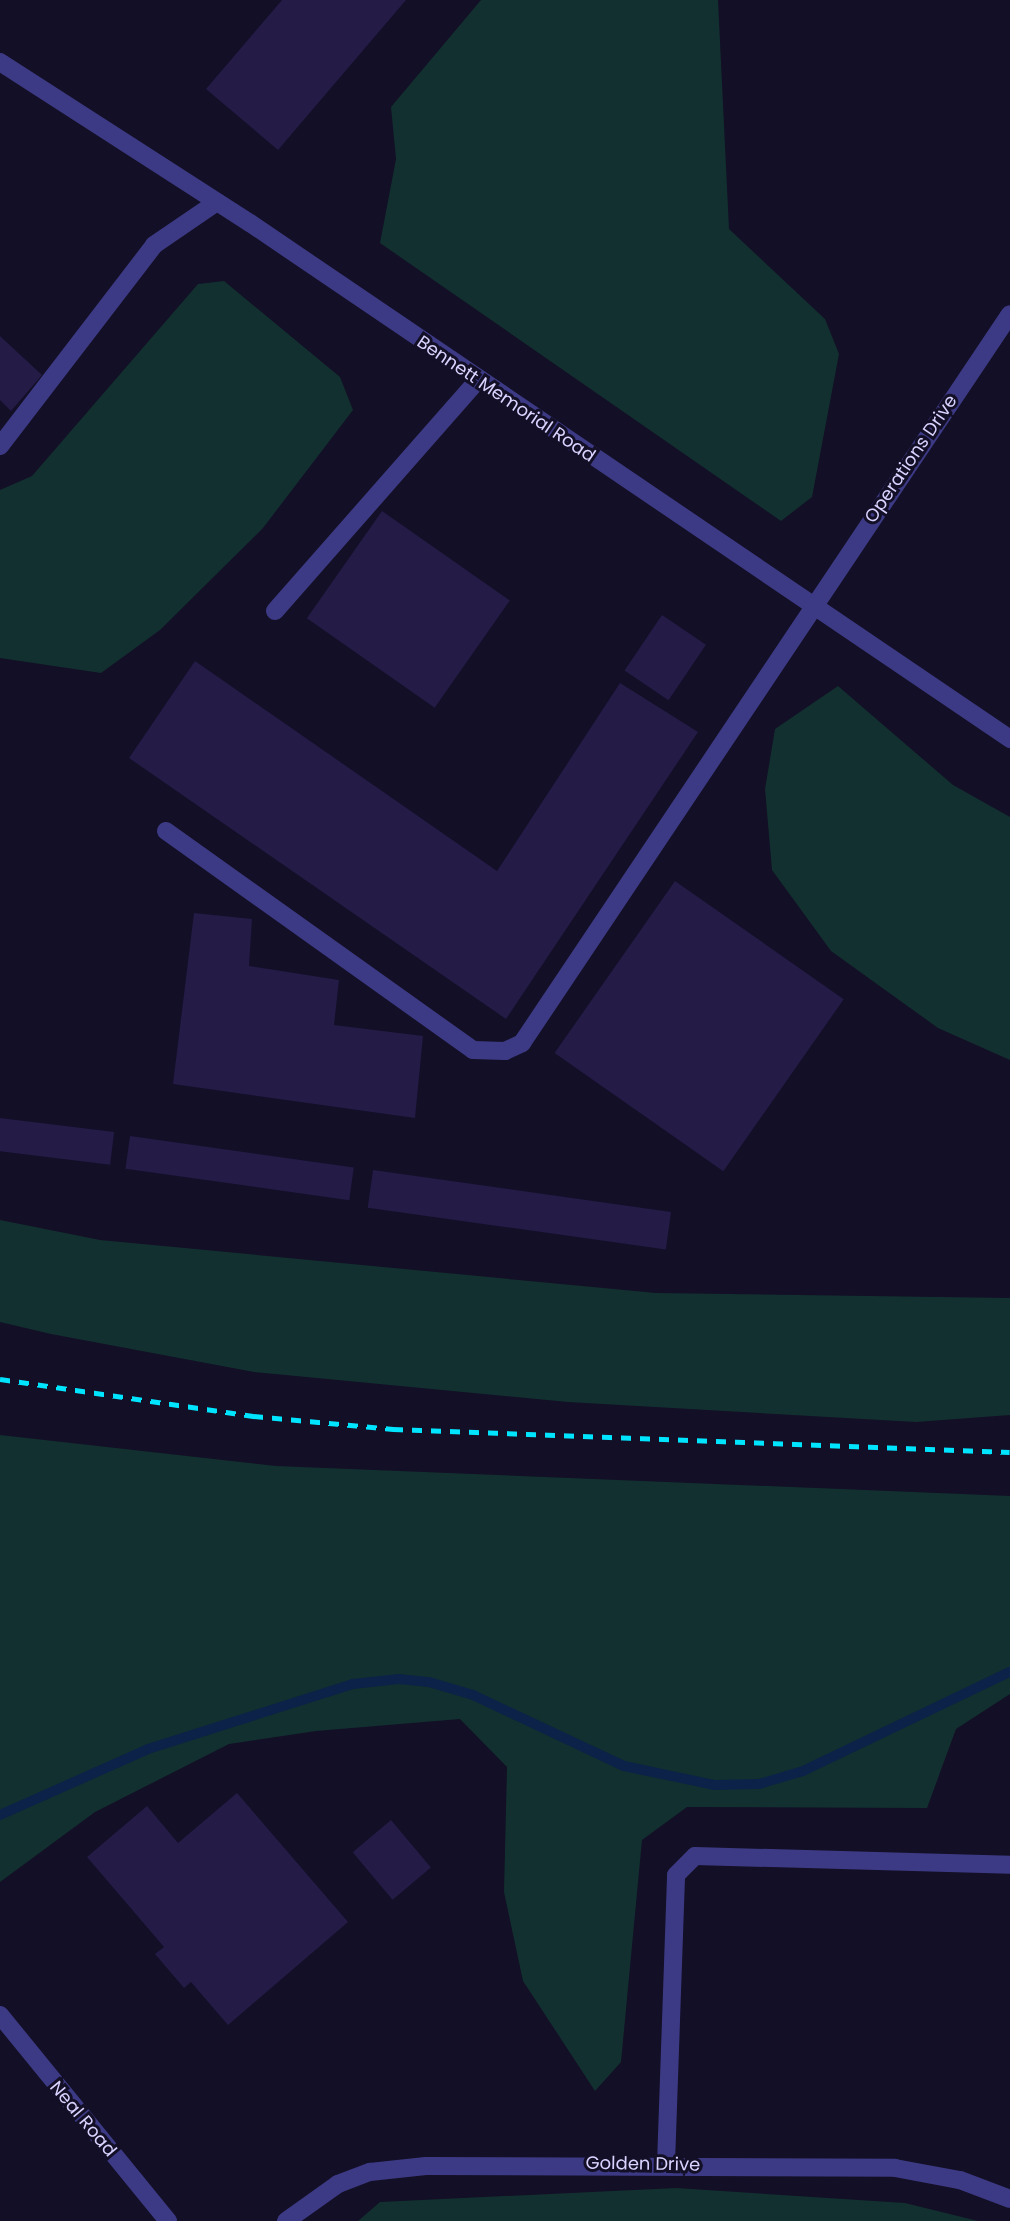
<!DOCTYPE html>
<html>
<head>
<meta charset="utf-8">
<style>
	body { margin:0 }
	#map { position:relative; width:1010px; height:2221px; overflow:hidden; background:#130f26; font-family:Poppins,sans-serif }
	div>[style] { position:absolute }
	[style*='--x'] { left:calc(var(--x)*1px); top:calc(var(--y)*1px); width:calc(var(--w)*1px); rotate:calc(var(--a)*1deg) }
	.green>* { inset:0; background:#12302f }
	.stream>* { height:10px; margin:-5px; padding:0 5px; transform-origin:5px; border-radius:5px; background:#0c2248 }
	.building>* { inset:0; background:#241b47; transform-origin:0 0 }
	.minor>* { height:18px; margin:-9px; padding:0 9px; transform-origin:9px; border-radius:9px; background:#3d3a85 }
	.rail>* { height:5px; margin-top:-2.5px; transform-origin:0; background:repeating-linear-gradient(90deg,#00e5ff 0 10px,transparent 0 19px) }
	span { translate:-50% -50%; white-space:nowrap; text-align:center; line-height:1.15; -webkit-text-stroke:6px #130f26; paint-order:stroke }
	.street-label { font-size:18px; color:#d9d4ff }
</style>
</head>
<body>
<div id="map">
	<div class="green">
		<i style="clip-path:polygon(481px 0,718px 0,729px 229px,825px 319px,839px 354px,812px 497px,781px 521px,380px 243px,396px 159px,391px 107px)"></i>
		<i style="clip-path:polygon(224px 281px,340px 377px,353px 410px,263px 528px,160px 630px,101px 673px,0 658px,0 490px,32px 476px,198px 284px)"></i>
		<i style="clip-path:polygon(838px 686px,953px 785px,1010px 817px,1010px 1060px,938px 1028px,831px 951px,772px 870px,765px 789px,775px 729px)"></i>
		<i style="clip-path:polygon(0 1220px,100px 1240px,656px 1293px,1010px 1298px,1010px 1415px,916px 1422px,568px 1402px,254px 1372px,51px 1334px,0 1322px)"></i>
		<i style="clip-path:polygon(0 1435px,276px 1466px,1010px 1496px,1010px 1694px,956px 1729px,927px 1808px,687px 1807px,642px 1840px,621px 2062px,595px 2091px,523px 1981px,504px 1892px,507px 1767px,460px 1719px,316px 1731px,229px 1744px,95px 1812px,0 1882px)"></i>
		<i style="clip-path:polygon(676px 2188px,905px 2203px,978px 2221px,358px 2221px,380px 2202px)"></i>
	</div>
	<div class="stream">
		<i style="--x:0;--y:1815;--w:162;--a:-24"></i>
		<i style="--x:148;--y:1749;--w:215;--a:-17.6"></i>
		<i style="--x:353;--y:1684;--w:46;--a:-6.2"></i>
		<i style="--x:399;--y:1679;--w:30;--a:6"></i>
		<i style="--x:429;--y:1682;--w:46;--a:16.5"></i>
		<i style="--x:473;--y:1695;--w:167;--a:25.2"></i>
		<i style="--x:624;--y:1766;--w:92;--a:11.9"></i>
		<i style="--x:714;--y:1785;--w:45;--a:-1.3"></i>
		<i style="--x:759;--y:1784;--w:46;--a:-16.5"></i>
		<i style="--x:803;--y:1771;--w:229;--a:-25.6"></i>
	</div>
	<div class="building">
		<i style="clip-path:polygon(282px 0,406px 0,278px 150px,206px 89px)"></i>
		<i style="clip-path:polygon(0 336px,42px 375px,11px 411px,0 400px)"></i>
		<i style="left:382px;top:511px;width:156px;height:131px;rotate:35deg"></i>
		<i style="left:662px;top:615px;width:53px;height:67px;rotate:34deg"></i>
		<i style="clip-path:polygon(195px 661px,497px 871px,620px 683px,698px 732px,506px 1019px,129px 758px)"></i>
		<i style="left:675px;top:881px;width:206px;height:210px;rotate:35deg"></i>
		<i style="clip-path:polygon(194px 913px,252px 919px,249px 966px,339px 980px,334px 1025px,423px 1036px,415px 1118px,173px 1084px)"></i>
		<i style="left:0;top:1118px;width:115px;height:33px;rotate:7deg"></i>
		<i style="left:130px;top:1136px;width:226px;height:33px;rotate:8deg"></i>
		<i style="left:373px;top:1170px;width:301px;height:38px;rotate:8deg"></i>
		<i style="clip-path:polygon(237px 1793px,348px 1922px,228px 2025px,191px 1982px,184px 1988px,155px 1954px,164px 1947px,87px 1857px,147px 1806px,178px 1843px)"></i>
		<i style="left:391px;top:1820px;width:62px;height:50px;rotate:50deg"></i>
	</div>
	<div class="minor">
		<i style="--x:0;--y:62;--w:297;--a:32.8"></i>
		<i style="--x:250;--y:223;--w:919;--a:34.17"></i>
		<i style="--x:0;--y:446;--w:253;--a:-52.5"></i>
		<i style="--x:154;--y:245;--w:76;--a:-34.3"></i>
		<i style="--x:275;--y:611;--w:308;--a:-48.7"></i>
		<i style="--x:166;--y:831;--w:377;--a:35.5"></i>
		<i style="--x:473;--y:1050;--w:32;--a:2"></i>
		<i style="--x:505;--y:1051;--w:19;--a:-25"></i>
		<i style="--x:522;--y:1043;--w:877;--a:-56.2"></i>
		<i style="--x:0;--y:2015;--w:266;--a:50.8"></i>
		<i style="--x:666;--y:2164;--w:289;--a:-88"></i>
		<i style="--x:676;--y:1875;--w:27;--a:-45"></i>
		<i style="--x:695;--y:1856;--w:315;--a:1.6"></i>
		<i style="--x:286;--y:2221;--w:64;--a:-35.4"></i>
		<i style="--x:338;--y:2184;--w:34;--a:-21"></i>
		<i style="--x:370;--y:2172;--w:56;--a:-6.1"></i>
		<i style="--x:426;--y:2166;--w:469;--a:0.2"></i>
		<i style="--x:895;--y:2168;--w:66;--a:10.5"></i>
		<i style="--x:960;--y:2180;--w:53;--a:20.8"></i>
	</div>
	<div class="rail">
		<i style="--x:0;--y:1379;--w:256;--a:8.3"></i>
		<i style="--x:253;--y:1416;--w:141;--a:5.3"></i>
		<i style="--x:393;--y:1429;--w:617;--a:2.13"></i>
	</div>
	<div class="street-label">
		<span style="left:506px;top:399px;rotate:34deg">Bennett Memorial Road</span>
		<span style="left:911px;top:459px;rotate:-56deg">Operations Drive</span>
		<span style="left:83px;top:2119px;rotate:50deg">Neal Road</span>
		<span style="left:643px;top:2164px;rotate:1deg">Golden Drive</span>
	</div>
</div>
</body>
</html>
